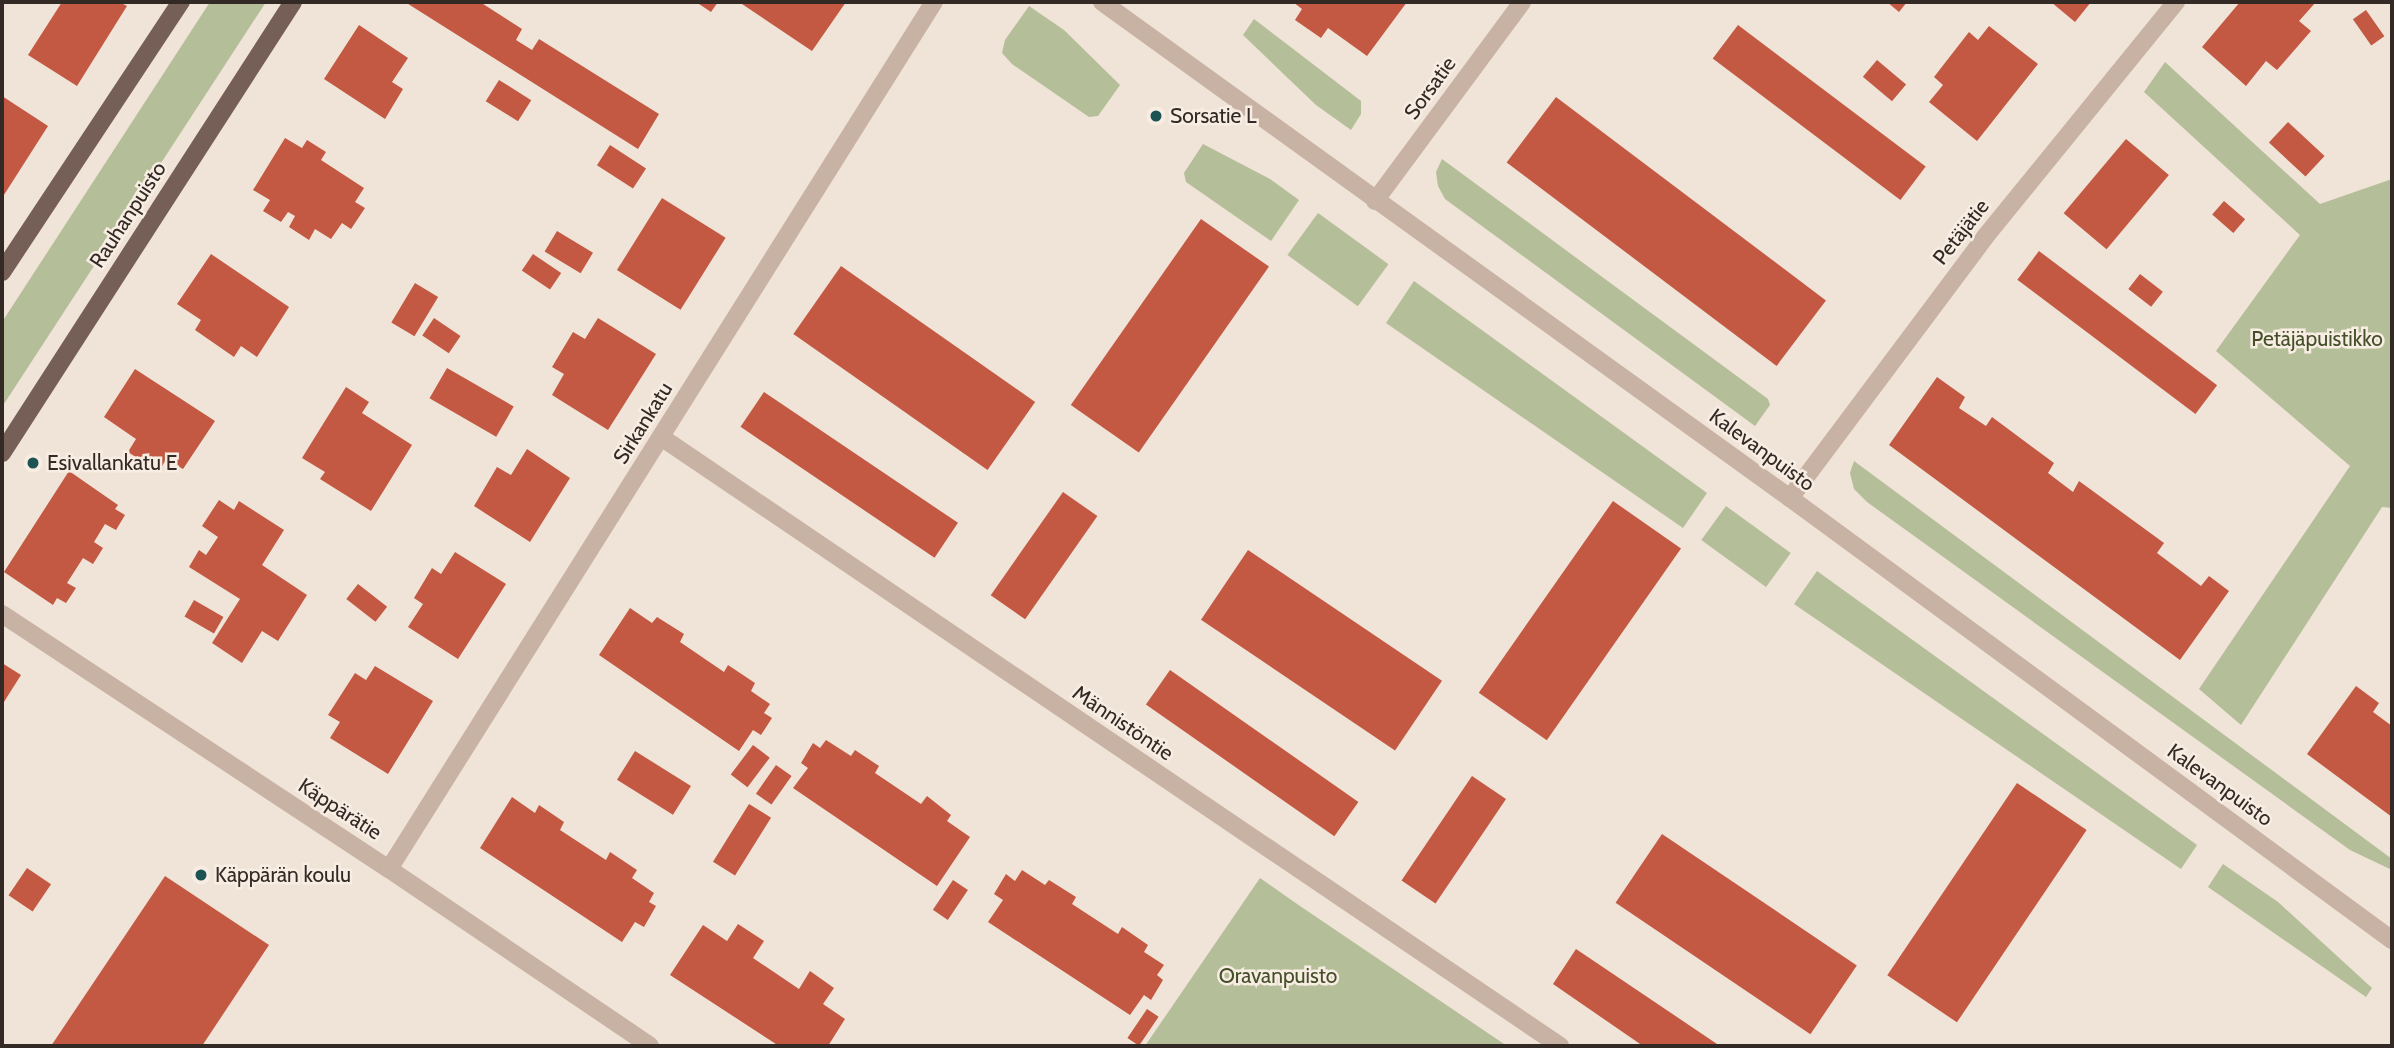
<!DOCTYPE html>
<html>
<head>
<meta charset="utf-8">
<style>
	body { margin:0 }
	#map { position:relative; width:2394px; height:1048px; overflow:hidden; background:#f0e3d7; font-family:Cabin,sans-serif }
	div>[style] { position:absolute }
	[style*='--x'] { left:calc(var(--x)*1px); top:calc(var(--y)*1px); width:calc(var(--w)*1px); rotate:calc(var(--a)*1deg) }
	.green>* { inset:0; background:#b4be98; transform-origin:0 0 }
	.building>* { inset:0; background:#c35942; transform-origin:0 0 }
	.minor>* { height:18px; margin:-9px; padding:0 9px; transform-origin:9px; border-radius:9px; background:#c7b2a4 }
	.major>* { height:18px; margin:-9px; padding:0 9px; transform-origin:9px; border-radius:9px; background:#755f56 }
	.dots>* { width:19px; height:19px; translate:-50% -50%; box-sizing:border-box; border:4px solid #f8ede3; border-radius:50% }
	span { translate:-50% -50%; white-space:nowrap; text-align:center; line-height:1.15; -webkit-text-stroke:5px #f8ede3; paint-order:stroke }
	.street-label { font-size:21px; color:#332925 }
	.poi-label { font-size:21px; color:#332925 }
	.left { translate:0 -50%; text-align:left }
	.park-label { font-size:21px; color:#45502a }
	.frame { position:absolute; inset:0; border:4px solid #332925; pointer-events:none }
</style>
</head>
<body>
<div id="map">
	<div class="green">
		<i style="clip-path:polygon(210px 2px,266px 2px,2px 407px,2px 322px)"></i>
		<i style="clip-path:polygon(1029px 6px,1064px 30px,1120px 85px,1098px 116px,1089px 117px,1012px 64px,1002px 53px,1005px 40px)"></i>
		<i style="clip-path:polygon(1254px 19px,1361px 101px,1361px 114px,1351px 130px,1316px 105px,1243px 35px)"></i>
		<i style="clip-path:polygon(2165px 62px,2320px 204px,2392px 179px,2392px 508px,2382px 507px,2241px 725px,2199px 689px,2350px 466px,2216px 351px,2300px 235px,2144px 92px)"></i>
		<i style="clip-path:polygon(1203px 144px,1270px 179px,1299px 200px,1271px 241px,1186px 182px,1184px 173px)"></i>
		<i style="clip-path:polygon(1442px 159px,1768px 399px,1770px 405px,1755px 426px,1445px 199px,1438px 186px,1436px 172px)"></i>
		<i style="left:1318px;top:213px;width:87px;height:52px;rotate:36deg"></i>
		<i style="clip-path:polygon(1414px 281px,1707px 493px,1683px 528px,1386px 323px)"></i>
		<i style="clip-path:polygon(1854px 461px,2392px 859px,2392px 870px,2350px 850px,1867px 502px,1854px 489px,1850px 473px)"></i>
		<i style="left:1726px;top:506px;width:80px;height:42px;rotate:36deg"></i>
		<i style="clip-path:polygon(1817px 571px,2197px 845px,2181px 869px,1794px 604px)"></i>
		<i style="clip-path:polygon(2223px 864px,2278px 902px,2372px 988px,2366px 997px,2208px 887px)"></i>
		<i style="clip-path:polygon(1260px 878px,1300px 906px,1507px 1046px,1145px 1046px)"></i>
	</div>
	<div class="building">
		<i style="clip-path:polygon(62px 2px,119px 2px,127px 6px,77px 86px,28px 55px)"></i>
		<i style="clip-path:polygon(405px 2px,480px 2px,522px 29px,516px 40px,532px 50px,539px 39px,659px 114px,638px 149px)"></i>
		<i style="clip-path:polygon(696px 2px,718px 2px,711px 12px)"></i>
		<i style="clip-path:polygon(739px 2px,846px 2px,812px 51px)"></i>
		<i style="clip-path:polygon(1293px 2px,1407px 2px,1367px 56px,1328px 28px,1321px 38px,1295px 20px,1302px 9px)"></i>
		<i style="clip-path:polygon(1887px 2px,1907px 2px,1899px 12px)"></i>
		<i style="clip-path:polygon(2051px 2px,2091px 2px,2075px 22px)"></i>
		<i style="clip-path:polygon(2240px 2px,2316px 2px,2299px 21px,2311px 31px,2277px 70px,2266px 61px,2246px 86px,2202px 47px)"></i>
		<i style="left:2366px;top:10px;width:32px;height:16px;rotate:55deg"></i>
		<i style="clip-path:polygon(359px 25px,408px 58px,392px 82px,403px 89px,385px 119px,324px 79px)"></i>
		<i style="left:1738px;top:25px;width:235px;height:42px;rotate:37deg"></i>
		<i style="clip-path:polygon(1989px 26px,2038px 64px,1977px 141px,1929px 102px,1943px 85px,1934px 77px,1969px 32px,1978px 40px)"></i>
		<i style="left:1877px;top:60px;width:38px;height:22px;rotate:40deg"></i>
		<i style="left:499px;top:80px;width:38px;height:25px;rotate:32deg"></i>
		<i style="clip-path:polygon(2px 96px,48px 126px,2px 198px)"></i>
		<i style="left:1556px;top:97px;width:338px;height:82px;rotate:37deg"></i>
		<i style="left:2288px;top:122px;width:50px;height:28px;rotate:43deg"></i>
		<i style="clip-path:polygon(285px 138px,302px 148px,307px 140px,326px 152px,321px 160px,364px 188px,355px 202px,365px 208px,351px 229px,342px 223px,331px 239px,315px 229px,309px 240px,289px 227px,295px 216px,288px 212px,281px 222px,263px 211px,270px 200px,253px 190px)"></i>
		<i style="left:2126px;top:139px;width:56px;height:97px;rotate:40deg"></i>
		<i style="left:610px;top:145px;width:43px;height:24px;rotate:33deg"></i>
		<i style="left:662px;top:198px;width:75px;height:85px;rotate:32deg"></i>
		<i style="left:2224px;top:201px;width:28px;height:18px;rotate:41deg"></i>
		<i style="left:1201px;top:219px;width:83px;height:227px;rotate:35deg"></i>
		<i style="left:557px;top:231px;width:42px;height:24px;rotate:31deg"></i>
		<i style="left:2039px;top:251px;width:223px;height:36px;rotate:37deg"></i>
		<i style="clip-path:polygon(211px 254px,289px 307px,257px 357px,241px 346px,234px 357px,195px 330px,201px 320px,177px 304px)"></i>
		<i style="left:533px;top:254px;width:34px;height:20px;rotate:34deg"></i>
		<i style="left:841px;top:266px;width:237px;height:83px;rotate:35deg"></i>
		<i style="left:2140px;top:274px;width:29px;height:19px;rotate:38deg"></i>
		<i style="left:415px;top:283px;width:27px;height:46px;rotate:31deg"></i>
		<i style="left:434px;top:318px;width:32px;height:21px;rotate:34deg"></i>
		<i style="clip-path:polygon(598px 318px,656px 354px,608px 430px,552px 395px,564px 374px,552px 367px,573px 332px,585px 339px)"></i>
		<i style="left:447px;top:368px;width:77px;height:35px;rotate:30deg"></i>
		<i style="clip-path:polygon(135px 369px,215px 421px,183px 469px,166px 459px,159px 472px,128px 452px,136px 439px,104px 417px)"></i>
		<i style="clip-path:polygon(1937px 377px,1965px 397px,1959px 408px,1986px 426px,1992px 417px,2054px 463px,2048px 473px,2073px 492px,2079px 481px,2164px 543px,2157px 553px,2201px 586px,2209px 576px,2229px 591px,2180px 660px,1889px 445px)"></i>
		<i style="clip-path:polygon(346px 387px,369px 402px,362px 413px,412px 445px,371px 511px,320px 479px,325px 472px,302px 458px)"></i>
		<i style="left:764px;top:392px;width:234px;height:42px;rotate:34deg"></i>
		<i style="clip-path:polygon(527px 449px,570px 478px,530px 542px,474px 506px,497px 467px,511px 475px)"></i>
		<i style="clip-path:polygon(69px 471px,118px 505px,115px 509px,125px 515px,116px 530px,105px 524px,94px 542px,103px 548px,93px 564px,83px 558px,67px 583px,76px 588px,66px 603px,57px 598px,53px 605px,4px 572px)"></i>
		<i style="left:1063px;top:492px;width:42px;height:126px;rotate:35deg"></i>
		<i style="clip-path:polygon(219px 500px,234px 510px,239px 501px,284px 530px,262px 565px,307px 595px,278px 641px,262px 631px,242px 663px,212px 643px,240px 599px,189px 567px,199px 550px,206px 555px,218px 537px,202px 526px)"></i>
		<i style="left:1613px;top:501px;width:83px;height:234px;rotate:35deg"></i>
		<i style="left:1248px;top:550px;width:234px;height:84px;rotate:34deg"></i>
		<i style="clip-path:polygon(455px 552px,506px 584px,458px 659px,408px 627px,423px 604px,414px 598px,432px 568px,441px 574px)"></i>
		<i style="left:358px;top:584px;width:37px;height:19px;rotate:38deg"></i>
		<i style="left:194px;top:600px;width:34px;height:19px;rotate:30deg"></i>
		<i style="clip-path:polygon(630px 608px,652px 623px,657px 617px,684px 634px,680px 642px,724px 672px,728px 665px,755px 683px,751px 691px,770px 704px,764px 713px,772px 718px,761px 735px,753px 730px,739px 751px,599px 655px)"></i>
		<i style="clip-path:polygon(2px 663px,21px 675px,2px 705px)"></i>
		<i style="clip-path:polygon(375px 666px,433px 701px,388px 774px,330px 738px,340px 722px,328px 715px,355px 673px,366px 680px)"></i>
		<i style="left:1170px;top:670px;width:230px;height:42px;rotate:35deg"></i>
		<i style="clip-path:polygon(2356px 686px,2379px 703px,2373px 712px,2392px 726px,2392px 817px,2307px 754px)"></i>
		<i style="clip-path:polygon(826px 740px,851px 756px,855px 750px,879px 766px,875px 773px,921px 804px,927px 796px,951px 815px,947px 821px,970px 837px,937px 886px,793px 788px,808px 768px,801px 763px,813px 743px,820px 748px)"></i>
		<i style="left:753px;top:745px;width:21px;height:37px;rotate:37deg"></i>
		<i style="left:635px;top:751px;width:66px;height:34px;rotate:32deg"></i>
		<i style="left:776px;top:765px;width:19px;height:35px;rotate:35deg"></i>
		<i style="left:1472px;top:776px;width:41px;height:126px;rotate:34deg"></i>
		<i style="left:2017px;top:783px;width:84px;height:232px;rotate:34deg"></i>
		<i style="clip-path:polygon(512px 797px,535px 813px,539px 805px,564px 822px,560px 830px,606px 860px,610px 852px,637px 870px,632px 878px,654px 893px,649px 902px,656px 906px,644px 927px,635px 922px,622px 942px,480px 848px)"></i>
		<i style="left:749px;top:804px;width:26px;height:68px;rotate:32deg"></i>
		<i style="left:1662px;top:834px;width:235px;height:83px;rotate:34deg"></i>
		<i style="left:27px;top:868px;width:29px;height:33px;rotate:34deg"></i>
		<i style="clip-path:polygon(1022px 870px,1045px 885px,1049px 880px,1076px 897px,1072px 904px,1118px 934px,1122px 927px,1148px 945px,1144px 952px,1164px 965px,1157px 975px,1163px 980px,1151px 1000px,1144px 995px,1130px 1015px,988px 922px,1003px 900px,994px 894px,1006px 874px,1015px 881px)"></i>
		<i style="clip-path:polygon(165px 876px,269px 945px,202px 1046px,51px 1046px)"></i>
		<i style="left:953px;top:880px;width:18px;height:36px;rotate:34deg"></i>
		<i style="clip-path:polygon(738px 924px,764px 941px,753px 958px,799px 989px,810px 971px,834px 988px,823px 1004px,845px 1019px,828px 1046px,779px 1046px,670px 975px,703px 925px,727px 941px)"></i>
		<i style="clip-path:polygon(1576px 949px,1720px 1046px,1643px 1046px,1553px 984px)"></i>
		<i style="left:1147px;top:1009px;width:14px;height:35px;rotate:34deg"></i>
	</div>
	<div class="minor">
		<i style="--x:1102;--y:2;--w:848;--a:35.79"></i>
		<i style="--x:1790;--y:498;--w:747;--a:36.29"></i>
		<i style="--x:1375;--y:201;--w:247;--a:-53.5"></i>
		<i style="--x:661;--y:437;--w:1086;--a:34.11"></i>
		<i style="--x:1790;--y:498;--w:326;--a:-53.2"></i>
		<i style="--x:1985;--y:237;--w:303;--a:-50.9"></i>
		<i style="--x:2;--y:614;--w:463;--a:33.4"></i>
		<i style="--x:389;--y:869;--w:315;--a:34.1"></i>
		<i style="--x:389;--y:869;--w:1024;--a:-57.85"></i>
	</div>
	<div class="major">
		<i style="--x:2;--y:272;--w:324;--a:-56.5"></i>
		<i style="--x:2;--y:453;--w:537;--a:-57.17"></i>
	</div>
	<div class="dots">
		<i style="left:1156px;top:116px;background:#1c5353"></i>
		<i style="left:33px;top:463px;background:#1c5353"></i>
		<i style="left:201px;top:875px;background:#1c5353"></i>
	</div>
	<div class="street-label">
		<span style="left:1430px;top:88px;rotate:-54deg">Sorsatie</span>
		<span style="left:128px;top:215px;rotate:-57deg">Rauhanpuisto</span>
		<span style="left:1961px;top:232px;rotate:-52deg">Petäjätie</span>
		<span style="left:643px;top:423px;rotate:-58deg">Sirkankatu</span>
		<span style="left:1762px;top:450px;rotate:36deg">Kalevanpuisto</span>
		<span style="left:1123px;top:723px;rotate:34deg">Männistöntie</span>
		<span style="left:2220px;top:785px;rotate:36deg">Kalevanpuisto</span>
		<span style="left:340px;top:809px;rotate:33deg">Käppärätie</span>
	</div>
	<div class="poi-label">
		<span class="left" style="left:1170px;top:116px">Sorsatie L</span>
		<span class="left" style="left:47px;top:463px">Esivallankatu E</span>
		<span class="left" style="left:215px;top:875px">Käppärän koulu</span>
	</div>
	<div class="park-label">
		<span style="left:2317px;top:339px">Petäjäpuistikko</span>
		<span style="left:1278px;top:976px">Oravanpuisto</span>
	</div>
	<div class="frame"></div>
</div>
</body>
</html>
